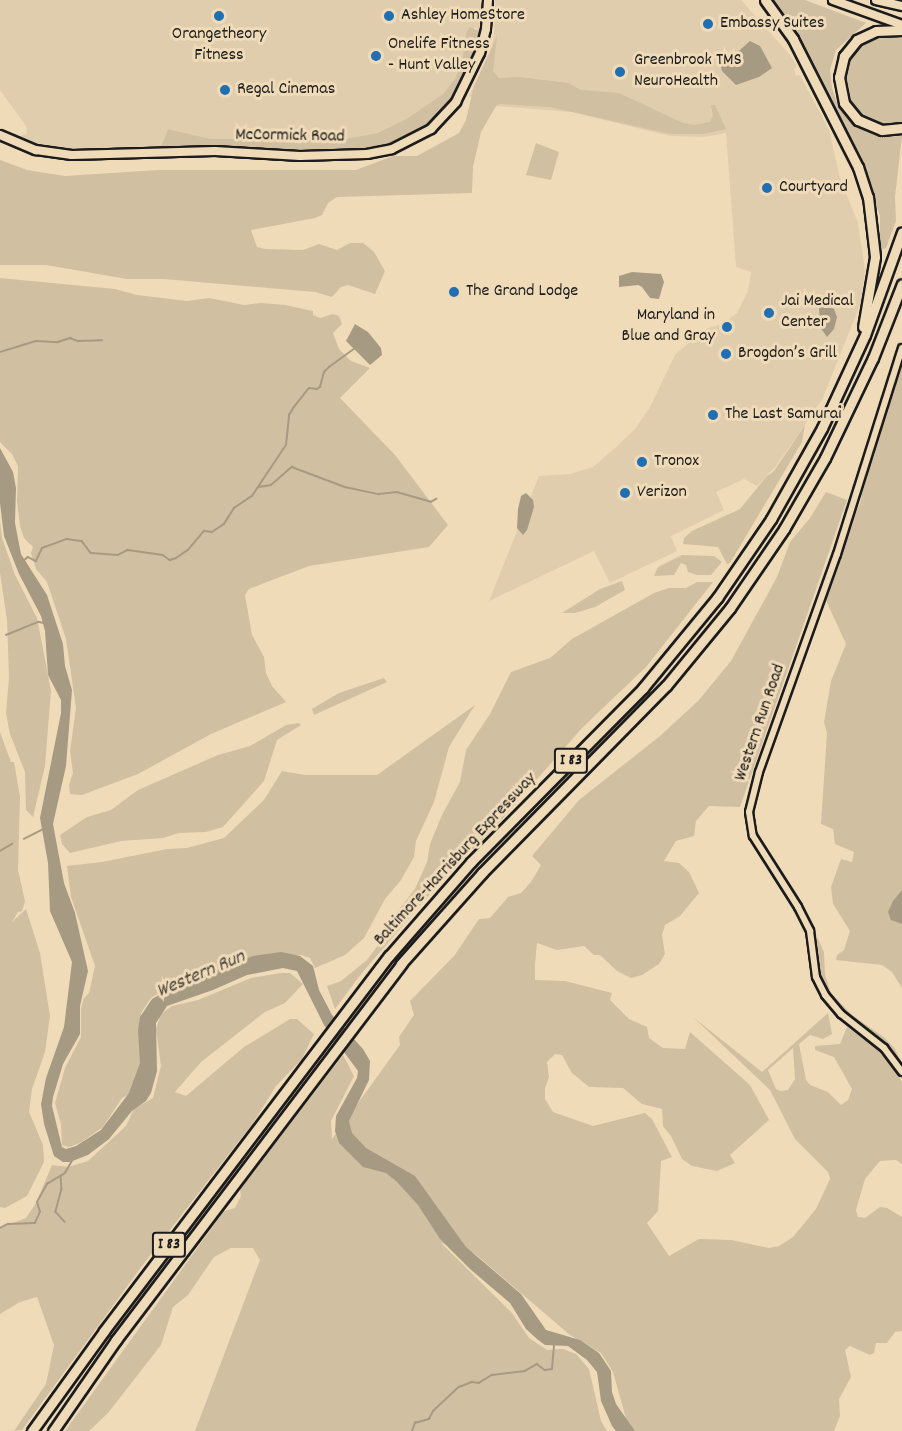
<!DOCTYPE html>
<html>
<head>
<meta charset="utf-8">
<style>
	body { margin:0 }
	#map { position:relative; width:902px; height:1431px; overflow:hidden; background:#f0dbb9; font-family:Dekko,sans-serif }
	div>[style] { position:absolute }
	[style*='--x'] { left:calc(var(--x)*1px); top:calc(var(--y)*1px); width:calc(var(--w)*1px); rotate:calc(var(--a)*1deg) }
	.built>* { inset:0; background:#e0cdad }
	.green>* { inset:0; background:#d1bfa2 }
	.water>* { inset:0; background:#a79a83 }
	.stream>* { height:1.5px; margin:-0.75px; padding:0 0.75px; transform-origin:0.75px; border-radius:0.75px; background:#a79a83 }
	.roads { filter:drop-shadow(2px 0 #1c1c1c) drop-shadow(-2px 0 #1c1c1c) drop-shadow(0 2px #1c1c1c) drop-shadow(0 -2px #1c1c1c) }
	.minor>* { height:6px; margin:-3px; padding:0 3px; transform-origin:3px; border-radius:3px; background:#f0dbb9 }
	.major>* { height:8px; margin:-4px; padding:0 4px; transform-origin:4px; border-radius:4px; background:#f0dbb9 }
	.highway>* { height:9px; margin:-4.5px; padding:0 4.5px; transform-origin:4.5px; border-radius:4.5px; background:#f0dbb9 }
	.dots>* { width:16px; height:16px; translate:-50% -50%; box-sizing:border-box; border:3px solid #f0dbb9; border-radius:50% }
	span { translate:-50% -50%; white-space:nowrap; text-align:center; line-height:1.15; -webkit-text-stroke:6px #f0dbb9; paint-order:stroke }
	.shield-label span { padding:2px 4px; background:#f0dbb9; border:2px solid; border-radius:4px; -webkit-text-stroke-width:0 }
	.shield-label { font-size:16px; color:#1c1c1c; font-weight:700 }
	.poi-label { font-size:18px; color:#1c1c1c }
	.left { translate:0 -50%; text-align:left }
	.right { translate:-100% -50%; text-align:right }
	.street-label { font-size:18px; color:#1c1c1c }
	.water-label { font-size:20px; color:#4d4840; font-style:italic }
</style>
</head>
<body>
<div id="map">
	<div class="built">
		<i style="clip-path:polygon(0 0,480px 0,481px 7px,479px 31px,475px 27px,466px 33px,462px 62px,455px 79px,443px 94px,406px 119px,376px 133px,344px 139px,210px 139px,168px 129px,160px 149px,70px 149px,42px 146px,19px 137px,27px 133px,26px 126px,0 90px)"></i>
		<i style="clip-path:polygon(495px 0,741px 0,790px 55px,797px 66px,794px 69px,796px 76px,800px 75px,829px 130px,840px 178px,858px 223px,865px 270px,860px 305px,822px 400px,776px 466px,757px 486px,744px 479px,716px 492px,724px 510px,671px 536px,677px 551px,610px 583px,594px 551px,489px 601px,539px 476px,570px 474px,593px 467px,614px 449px,635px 429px,650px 407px,675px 355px,703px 330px,722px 324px,737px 313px,748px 291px,751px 272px,736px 267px,726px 133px,705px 137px,670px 136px,572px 112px,496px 106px,469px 96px,487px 62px,494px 37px)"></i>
	</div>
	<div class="green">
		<i style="clip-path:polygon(773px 0,805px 0,866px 23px,836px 50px,830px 70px,832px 88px,839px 108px,851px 121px,865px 131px,883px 137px,902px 136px,895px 197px,896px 221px,886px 248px,880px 250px,880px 216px,861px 157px,784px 16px)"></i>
		<i style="clip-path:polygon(470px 27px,479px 31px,477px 45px,452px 101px,437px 121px,410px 138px,384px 148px,325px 152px,160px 149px,168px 129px,211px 139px,344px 139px,377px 133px,406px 119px,443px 94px,455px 79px,462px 62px,466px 33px)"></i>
		<i style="clip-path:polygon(889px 35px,902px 36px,902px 125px,887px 127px,857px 115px,845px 93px,843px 83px,847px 63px,853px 53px,874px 38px)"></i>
		<i style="clip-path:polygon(497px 36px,493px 71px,499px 78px,519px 77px,568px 83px,581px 90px,619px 93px,683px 123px,694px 125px,710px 122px,713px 116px,711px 105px,715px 105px,726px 129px,703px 134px,670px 134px,550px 107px,499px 104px,496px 106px,481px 132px,473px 167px,472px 193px,337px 197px,328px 203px,322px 215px,315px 218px,251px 230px,257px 247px,265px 249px,303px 250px,319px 244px,337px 250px,350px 243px,363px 243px,374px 252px,385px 271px,375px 294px,348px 285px,341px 287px,332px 297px,315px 292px,164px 279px,127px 279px,46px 265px,0 265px,0 160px,27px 170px,65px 176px,158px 170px,356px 170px,393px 156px,417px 156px,459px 133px,466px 120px,474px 86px)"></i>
		<i style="clip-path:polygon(536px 143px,559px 152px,551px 180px,526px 175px)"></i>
		<i style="clip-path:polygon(0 278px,115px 289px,137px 295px,187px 301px,209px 298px,244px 305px,261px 303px,285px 305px,313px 311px,313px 315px,320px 318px,333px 314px,339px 316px,342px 324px,333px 333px,339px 349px,351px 361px,370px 368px,340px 398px,395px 455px,448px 525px,429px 547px,309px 566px,249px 589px,245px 595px,252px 635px,264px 657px,266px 673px,272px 686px,286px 702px,211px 734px,138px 774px,82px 795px,70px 794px,69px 785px,73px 773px,70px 751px,76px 708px,66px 639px,47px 582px,36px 569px,31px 553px,33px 547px,24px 538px,20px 526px,17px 501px,18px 466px,12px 454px,0 442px)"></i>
		<i style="clip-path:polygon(902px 355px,902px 988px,892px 972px,882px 965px,836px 960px,837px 955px,844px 950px,850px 931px,833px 904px,831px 887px,841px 859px,852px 862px,854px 852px,835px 844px,833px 829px,821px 824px,827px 733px,824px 722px,831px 681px,846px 644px,825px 598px,848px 527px,860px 504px,868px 467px)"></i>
		<i style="clip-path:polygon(805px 425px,802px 442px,730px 563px,727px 564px,718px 547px,683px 544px,684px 538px,692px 531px,740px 509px,766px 477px,774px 471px)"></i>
		<i style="clip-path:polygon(evenodd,826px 492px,847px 500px,740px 807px,709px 806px,696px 821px,694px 836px,676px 841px,664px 861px,679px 863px,689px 872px,699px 893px,680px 916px,665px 925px,662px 935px,665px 954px,659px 964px,642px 975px,631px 978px,617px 971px,600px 955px,594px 955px,584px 946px,557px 950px,537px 943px,535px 965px,535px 980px,565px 981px,612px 993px,610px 1000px,629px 1019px,647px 1027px,649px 1038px,663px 1048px,685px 1049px,690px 1032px,750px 1085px,769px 1120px,730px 1155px,735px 1163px,717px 1171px,692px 1166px,682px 1159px,671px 1136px,663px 1126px,662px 1109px,642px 1104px,623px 1088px,589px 1087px,572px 1073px,562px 1055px,555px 1054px,547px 1062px,549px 1077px,545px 1088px,545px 1099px,553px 1112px,593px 1126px,645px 1113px,652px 1119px,672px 1157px,661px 1161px,658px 1211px,647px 1223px,669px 1256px,699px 1239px,731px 1240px,769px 1248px,779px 1246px,793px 1237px,816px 1209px,830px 1179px,828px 1172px,795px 1139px,770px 1090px,693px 1017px,762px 1072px,828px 1013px,832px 1034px,823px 1039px,810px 1035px,799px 1044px,806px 1080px,810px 1085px,828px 1092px,841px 1105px,848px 1100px,852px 1089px,834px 1057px,815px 1050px,815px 1046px,840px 1044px,847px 1027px,877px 1049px,896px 1072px,902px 1082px,902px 1164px,896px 1160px,880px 1161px,865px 1179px,856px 1210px,858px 1217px,865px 1218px,880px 1207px,887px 1208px,902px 1217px,902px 1331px,895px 1332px,887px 1343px,876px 1343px,874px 1353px,870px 1355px,850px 1346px,845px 1350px,851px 1377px,839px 1399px,840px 1416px,834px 1431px,634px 1431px,627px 1422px,613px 1372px,601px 1353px,570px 1335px,474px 1253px,441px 1243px,512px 1313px,529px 1338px,547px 1350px,563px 1349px,576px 1354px,589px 1369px,601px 1421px,607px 1431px,195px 1431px,260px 1260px,253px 1248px,231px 1248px,214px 1257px,188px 1295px,173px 1307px,161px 1345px,108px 1413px,89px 1431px,65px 1431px,224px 1211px,235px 1208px,241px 1196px,240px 1189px,343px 1055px,354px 1076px,331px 1121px,332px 1139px,400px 1045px,399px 1037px,414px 1015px,410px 1001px,454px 956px,479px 919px,490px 918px,508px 897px,521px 893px,531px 882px,541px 865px,532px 856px,579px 800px,660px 736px,698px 701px,731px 661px,777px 577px,790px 542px,810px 518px,826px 492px,793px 1048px,795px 1079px,788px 1090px,781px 1091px,776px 1089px,768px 1070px,793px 1048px)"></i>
		<i style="clip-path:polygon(0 522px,2px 538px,15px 575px,37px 618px,51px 691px,45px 766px,33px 817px,26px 810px,25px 772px,10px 734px,6px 713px,9px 678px,7px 620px,0 573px)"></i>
		<i style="clip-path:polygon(682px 555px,714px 556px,722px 562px,711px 575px,697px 575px,688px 572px,686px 565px,681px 563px,674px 575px,654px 576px,658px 567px)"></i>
		<i style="clip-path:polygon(622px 581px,625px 590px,595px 607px,575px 613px,562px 613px,600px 589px)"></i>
		<i style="clip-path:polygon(697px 582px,713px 582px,646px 667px,582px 728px,496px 826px,437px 886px,361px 974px,335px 1009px,327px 986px,341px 981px,367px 960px,379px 944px,393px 917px,415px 889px,427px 862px,430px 844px,442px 815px,460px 782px,466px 750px,490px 714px,511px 672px,550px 658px,572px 639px,654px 593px,669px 588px,686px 588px)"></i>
		<i style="clip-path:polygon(384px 678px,387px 682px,314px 715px,312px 709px,339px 693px)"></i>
		<i style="clip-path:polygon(475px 705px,449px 747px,434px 802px,416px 841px,414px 857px,401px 880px,385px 899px,364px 938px,345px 955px,315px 968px,310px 958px,301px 955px,269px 959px,163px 991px,151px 998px,141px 1013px,142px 1064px,134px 1092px,122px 1098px,103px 1127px,80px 1143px,69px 1147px,62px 1145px,61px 1124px,55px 1103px,65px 1068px,81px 1037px,81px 1008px,84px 998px,89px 993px,95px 966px,71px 897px,67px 866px,102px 862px,167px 849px,187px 848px,224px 838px,264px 800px,282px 771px,305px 775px,377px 775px)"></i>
		<i style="clip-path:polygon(299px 723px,301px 725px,277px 740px,264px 781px,223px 827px,206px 832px,179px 833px,163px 838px,121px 841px,70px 853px,62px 844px,60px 835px,87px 817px,111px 810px,138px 790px,218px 755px,250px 746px,286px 725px)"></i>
		<i style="clip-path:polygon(0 732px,11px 762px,14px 762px,20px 797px,18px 870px,25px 901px,22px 911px,18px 912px,12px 922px,26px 909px,40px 953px,50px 1016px,45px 1052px,32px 1089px,29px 1112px,43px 1145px,44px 1162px,27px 1196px,5px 1208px,0 1207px)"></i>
		<i style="clip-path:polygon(809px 919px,824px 952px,825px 975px,831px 993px,852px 1015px,885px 1038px,895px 1049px,902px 1064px,883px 1041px,843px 1011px,825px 990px,818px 971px,818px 951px)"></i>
		<i style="clip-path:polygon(281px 973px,290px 973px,303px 984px,285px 1003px,265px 1012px,201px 1062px,175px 1092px,186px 1096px,244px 1047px,290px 1019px,297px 1019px,314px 1034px,302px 1059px,276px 1086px,253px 1123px,142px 1266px,22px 1430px,14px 1431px,46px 1384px,54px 1345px,37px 1297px,20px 1302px,0 1314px,0 1228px,26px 1218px,36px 1203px,52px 1165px,68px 1167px,88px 1161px,126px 1126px,134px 1109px,153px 1098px,161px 1066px,156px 1029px,161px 1014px,172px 1006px,198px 1000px,251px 978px)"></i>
	</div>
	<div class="water">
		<i style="clip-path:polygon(750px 41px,760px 46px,772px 68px,759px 77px,736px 85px,722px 71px,721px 67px)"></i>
		<i style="clip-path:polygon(632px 272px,661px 274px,664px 282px,659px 299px,650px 298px,642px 287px,638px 285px,619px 287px,619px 276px)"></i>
		<i style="clip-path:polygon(823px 303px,834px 309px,837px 317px,834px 329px,827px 337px,820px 327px,819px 307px)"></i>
		<i style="clip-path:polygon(355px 324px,368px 332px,381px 348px,382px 355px,370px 365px,346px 341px)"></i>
		<i style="clip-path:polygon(0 448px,13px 472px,16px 488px,15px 523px,21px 554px,47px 595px,63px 644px,65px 666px,72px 690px,66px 766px,53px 824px,64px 883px,75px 913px,88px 971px,80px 1006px,80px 1034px,63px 1064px,53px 1097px,52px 1106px,62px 1147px,66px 1149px,76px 1146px,101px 1130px,129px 1093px,140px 1063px,138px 1030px,140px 1017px,152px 999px,171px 988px,253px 956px,281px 952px,300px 956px,313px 966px,319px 990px,332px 1015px,363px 1049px,370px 1061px,369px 1080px,349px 1121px,352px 1133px,366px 1148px,415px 1176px,466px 1247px,521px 1294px,546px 1330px,580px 1340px,599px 1353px,611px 1371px,612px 1392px,616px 1404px,635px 1431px,616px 1431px,612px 1426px,601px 1401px,597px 1372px,587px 1360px,568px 1346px,545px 1345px,537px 1339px,526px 1329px,510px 1303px,470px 1269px,440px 1239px,418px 1205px,397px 1182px,386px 1173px,363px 1167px,339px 1143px,335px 1131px,336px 1116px,357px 1078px,358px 1071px,324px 1025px,297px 971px,283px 968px,247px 975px,213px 990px,167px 1006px,156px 1023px,157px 1071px,151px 1093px,146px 1101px,132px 1111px,109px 1139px,88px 1155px,70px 1162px,63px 1162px,54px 1156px,44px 1124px,41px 1104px,46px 1078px,64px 1027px,72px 962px,50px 911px,48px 863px,40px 818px,61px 713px,61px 700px,48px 675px,45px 631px,41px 616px,19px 574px,4px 536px,0 503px)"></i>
		<i style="clip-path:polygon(526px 493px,533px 500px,534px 507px,527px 530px,523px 535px,517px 528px,518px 509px,521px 496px)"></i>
		<i style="clip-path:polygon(902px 890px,902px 924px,891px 920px,888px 912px,893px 901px)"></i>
	</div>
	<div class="stream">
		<i style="--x:0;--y:352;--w:38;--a:-17"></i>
		<i style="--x:36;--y:341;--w:22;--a:3"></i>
		<i style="--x:58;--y:342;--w:13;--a:-18"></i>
		<i style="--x:70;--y:338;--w:9;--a:21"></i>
		<i style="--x:78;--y:341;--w:24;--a:-2"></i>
		<i style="--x:259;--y:487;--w:12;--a:-9"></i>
		<i style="--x:271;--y:485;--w:28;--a:-41"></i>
		<i style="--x:292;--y:467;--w:57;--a:20.7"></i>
		<i style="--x:345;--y:487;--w:35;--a:12"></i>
		<i style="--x:379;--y:494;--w:18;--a:-6"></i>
		<i style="--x:397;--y:492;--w:35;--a:16"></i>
		<i style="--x:431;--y:502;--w:6;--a:-31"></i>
		<i style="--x:23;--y:561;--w:6;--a:-39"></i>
		<i style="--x:28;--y:557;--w:9;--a:27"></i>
		<i style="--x:36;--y:561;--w:14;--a:-65"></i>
		<i style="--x:42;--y:548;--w:27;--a:-20"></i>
		<i style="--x:67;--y:539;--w:15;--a:8"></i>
		<i style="--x:82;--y:541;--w:15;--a:53"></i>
		<i style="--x:91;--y:553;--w:27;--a:4"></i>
		<i style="--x:118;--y:555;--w:11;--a:-27"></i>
		<i style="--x:128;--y:550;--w:35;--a:8"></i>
		<i style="--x:163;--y:555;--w:9;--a:36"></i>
		<i style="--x:170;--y:560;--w:6;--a:-18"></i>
		<i style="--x:176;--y:558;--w:14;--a:-34"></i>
		<i style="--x:188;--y:550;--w:25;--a:-50"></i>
		<i style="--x:204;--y:531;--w:8;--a:7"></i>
		<i style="--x:212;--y:532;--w:14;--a:-34"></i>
		<i style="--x:224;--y:524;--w:19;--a:-58"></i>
		<i style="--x:234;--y:508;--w:22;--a:-34"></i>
		<i style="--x:252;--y:496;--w:61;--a:-56.3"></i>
		<i style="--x:286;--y:445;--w:30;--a:-84"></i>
		<i style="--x:289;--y:415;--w:9;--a:-58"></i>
		<i style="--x:294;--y:407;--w:24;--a:-52"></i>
		<i style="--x:309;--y:388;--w:8;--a:7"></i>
		<i style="--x:317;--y:389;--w:4;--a:-34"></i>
		<i style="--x:320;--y:387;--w:16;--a:-75"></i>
		<i style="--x:324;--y:372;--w:7;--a:-45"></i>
		<i style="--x:329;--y:367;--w:31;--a:-36"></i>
		<i style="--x:6;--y:635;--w:35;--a:-22"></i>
		<i style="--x:39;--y:622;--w:5;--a:11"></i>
		<i style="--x:24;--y:839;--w:20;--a:-27"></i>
		<i style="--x:0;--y:851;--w:14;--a:-30"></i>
		<i style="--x:61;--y:1176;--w:13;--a:86"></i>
		<i style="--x:62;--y:1189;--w:24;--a:105"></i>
		<i style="--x:56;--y:1212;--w:13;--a:48"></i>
		<i style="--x:0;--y:1228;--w:9;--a:-27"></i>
		<i style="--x:8;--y:1224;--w:27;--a:-2"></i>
		<i style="--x:35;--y:1223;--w:12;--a:-66"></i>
		<i style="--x:40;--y:1212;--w:10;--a:-107"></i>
		<i style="--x:37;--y:1202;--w:21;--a:-61"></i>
		<i style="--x:47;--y:1184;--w:21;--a:-31"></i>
		<i style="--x:65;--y:1173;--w:14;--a:-60"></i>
		<i style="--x:412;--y:1431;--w:9;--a:-69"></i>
		<i style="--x:415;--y:1423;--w:15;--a:-16"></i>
		<i style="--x:429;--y:1419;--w:9;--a:-63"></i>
		<i style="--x:433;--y:1411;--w:35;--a:-43"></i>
		<i style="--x:459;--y:1387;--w:14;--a:-21"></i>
		<i style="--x:472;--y:1382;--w:7;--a:8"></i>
		<i style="--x:479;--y:1383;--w:15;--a:-32"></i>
		<i style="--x:492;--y:1375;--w:33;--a:-7"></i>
		<i style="--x:525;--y:1371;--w:14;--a:-30"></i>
		<i style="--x:537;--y:1364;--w:10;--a:37"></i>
		<i style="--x:545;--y:1370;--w:7;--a:-8"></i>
		<i style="--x:552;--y:1369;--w:23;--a:-85"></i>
	</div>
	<div class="roads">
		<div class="minor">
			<i style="--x:902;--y:348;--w:216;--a:107.5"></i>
			<i style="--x:837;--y:554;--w:232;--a:109.7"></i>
			<i style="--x:759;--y:772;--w:41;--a:104"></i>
			<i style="--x:749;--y:812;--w:24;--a:81"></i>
			<i style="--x:753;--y:836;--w:84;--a:57.6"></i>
			<i style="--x:798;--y:907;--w:27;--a:63"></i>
			<i style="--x:810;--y:931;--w:46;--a:82.6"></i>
			<i style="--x:816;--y:977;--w:20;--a:63"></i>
			<i style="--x:825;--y:995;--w:25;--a:50"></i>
			<i style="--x:841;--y:1014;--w:55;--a:38.3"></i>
			<i style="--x:884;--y:1048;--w:30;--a:53"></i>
		</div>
		<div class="major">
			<i style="--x:833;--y:0;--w:73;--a:19.9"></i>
			<i style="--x:876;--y:0;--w:27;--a:13"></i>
			<i style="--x:0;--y:135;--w:39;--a:23"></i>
			<i style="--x:36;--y:150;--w:36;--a:8"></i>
			<i style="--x:72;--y:155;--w:143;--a:-1.6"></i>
			<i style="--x:215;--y:151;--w:85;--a:3.4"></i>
			<i style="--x:300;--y:156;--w:67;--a:-1.7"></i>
			<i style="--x:367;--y:154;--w:25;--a:-11"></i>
			<i style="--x:392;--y:149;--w:44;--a:-27.1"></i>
			<i style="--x:431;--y:129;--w:37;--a:-47"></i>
			<i style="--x:456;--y:102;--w:55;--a:-63.9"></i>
			<i style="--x:480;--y:53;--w:25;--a:-76"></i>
			<i style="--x:486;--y:29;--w:29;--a:-86"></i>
		</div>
		<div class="highway">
			<i style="--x:765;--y:0;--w:48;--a:54.3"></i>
			<i style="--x:793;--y:39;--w:144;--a:63.1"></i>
			<i style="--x:858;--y:167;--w:32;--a:72"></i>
			<i style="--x:868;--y:197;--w:60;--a:83.3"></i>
			<i style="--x:875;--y:257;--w:71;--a:99.7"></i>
			<i style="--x:902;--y:30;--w:26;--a:178"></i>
			<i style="--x:876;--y:31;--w:21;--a:155"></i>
			<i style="--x:857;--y:40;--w:21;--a:129"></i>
			<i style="--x:844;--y:56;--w:22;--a:103"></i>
			<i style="--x:839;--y:77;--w:26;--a:79"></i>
			<i style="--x:844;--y:103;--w:22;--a:51"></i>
			<i style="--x:858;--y:120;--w:26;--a:23"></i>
			<i style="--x:882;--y:130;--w:20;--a:-6"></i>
			<i style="--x:32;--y:1431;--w:123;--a:-54.2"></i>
			<i style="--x:104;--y:1331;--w:471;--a:-52.8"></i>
			<i style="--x:389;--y:956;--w:125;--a:-48.9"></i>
			<i style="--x:471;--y:862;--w:245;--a:-45.3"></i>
			<i style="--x:643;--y:688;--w:117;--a:-50.6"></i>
			<i style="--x:717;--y:598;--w:96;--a:-55.6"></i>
			<i style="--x:771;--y:519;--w:104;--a:-60.7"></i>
			<i style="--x:822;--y:428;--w:102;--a:-65.2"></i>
			<i style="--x:865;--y:335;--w:109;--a:-70.2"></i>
			<i style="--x:53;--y:1431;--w:111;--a:-55.3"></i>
			<i style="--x:116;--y:1340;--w:472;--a:-52.8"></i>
			<i style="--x:401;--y:964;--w:122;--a:-48.3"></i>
			<i style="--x:482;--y:873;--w:262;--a:-45.5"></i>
			<i style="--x:666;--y:686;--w:101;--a:-50.6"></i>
			<i style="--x:730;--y:608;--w:96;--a:-55.6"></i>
			<i style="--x:784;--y:529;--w:82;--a:-60"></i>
			<i style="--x:825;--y:458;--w:111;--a:-64.4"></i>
			<i style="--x:873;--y:358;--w:79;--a:-68.6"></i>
		</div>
	</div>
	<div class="dots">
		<i style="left:219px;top:16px;background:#1f6fb2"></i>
		<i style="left:389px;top:16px;background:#1f6fb2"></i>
		<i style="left:708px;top:24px;background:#1f6fb2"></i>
		<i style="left:376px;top:56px;background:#1f6fb2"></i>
		<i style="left:620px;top:72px;background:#1f6fb2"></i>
		<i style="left:225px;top:90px;background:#1f6fb2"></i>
		<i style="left:767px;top:188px;background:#1f6fb2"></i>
		<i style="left:454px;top:292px;background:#1f6fb2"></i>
		<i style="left:769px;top:313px;background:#1f6fb2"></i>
		<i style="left:727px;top:327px;background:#1f6fb2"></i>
		<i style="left:726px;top:354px;background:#1f6fb2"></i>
		<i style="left:713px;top:415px;background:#1f6fb2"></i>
		<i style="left:642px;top:462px;background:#1f6fb2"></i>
		<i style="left:625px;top:493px;background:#1f6fb2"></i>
	</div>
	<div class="shield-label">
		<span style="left:571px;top:761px">I 83</span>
		<span style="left:169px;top:1245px">I 83</span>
	</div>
	<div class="poi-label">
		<span class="left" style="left:401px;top:16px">Ashley HomeStore</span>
		<span class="left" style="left:720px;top:24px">Embassy Suites</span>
		<span style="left:219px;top:46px">Orangetheory<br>Fitness</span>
		<span class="left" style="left:388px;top:56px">Onelife Fitness<br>- Hunt Valley</span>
		<span class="left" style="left:634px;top:72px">Greenbrook TMS<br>NeuroHealth</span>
		<span class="left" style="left:237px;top:90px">Regal Cinemas</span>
		<span class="left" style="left:779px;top:188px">Courtyard</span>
		<span class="left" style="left:466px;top:292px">The Grand Lodge</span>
		<span class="left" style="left:781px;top:313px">Jai Medical<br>Center</span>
		<span class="right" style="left:715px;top:327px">Maryland in<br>Blue and Gray</span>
		<span class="left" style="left:738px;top:354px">Brogdon’s Grill</span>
		<span class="left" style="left:725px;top:415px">The Last Samurai</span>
		<span class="left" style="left:654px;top:462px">Tronox</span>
		<span class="left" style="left:637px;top:493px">Verizon</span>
	</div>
	<div class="street-label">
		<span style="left:290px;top:137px;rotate:1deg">McCormick Road</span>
		<span style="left:761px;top:723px;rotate:-71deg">Western Run Road</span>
		<span style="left:456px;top:860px;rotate:-47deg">Baltimore-Harrisburg Expressway</span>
	</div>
	<div class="water-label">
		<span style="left:201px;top:975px;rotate:-23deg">Western Run</span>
	</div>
</div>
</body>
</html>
